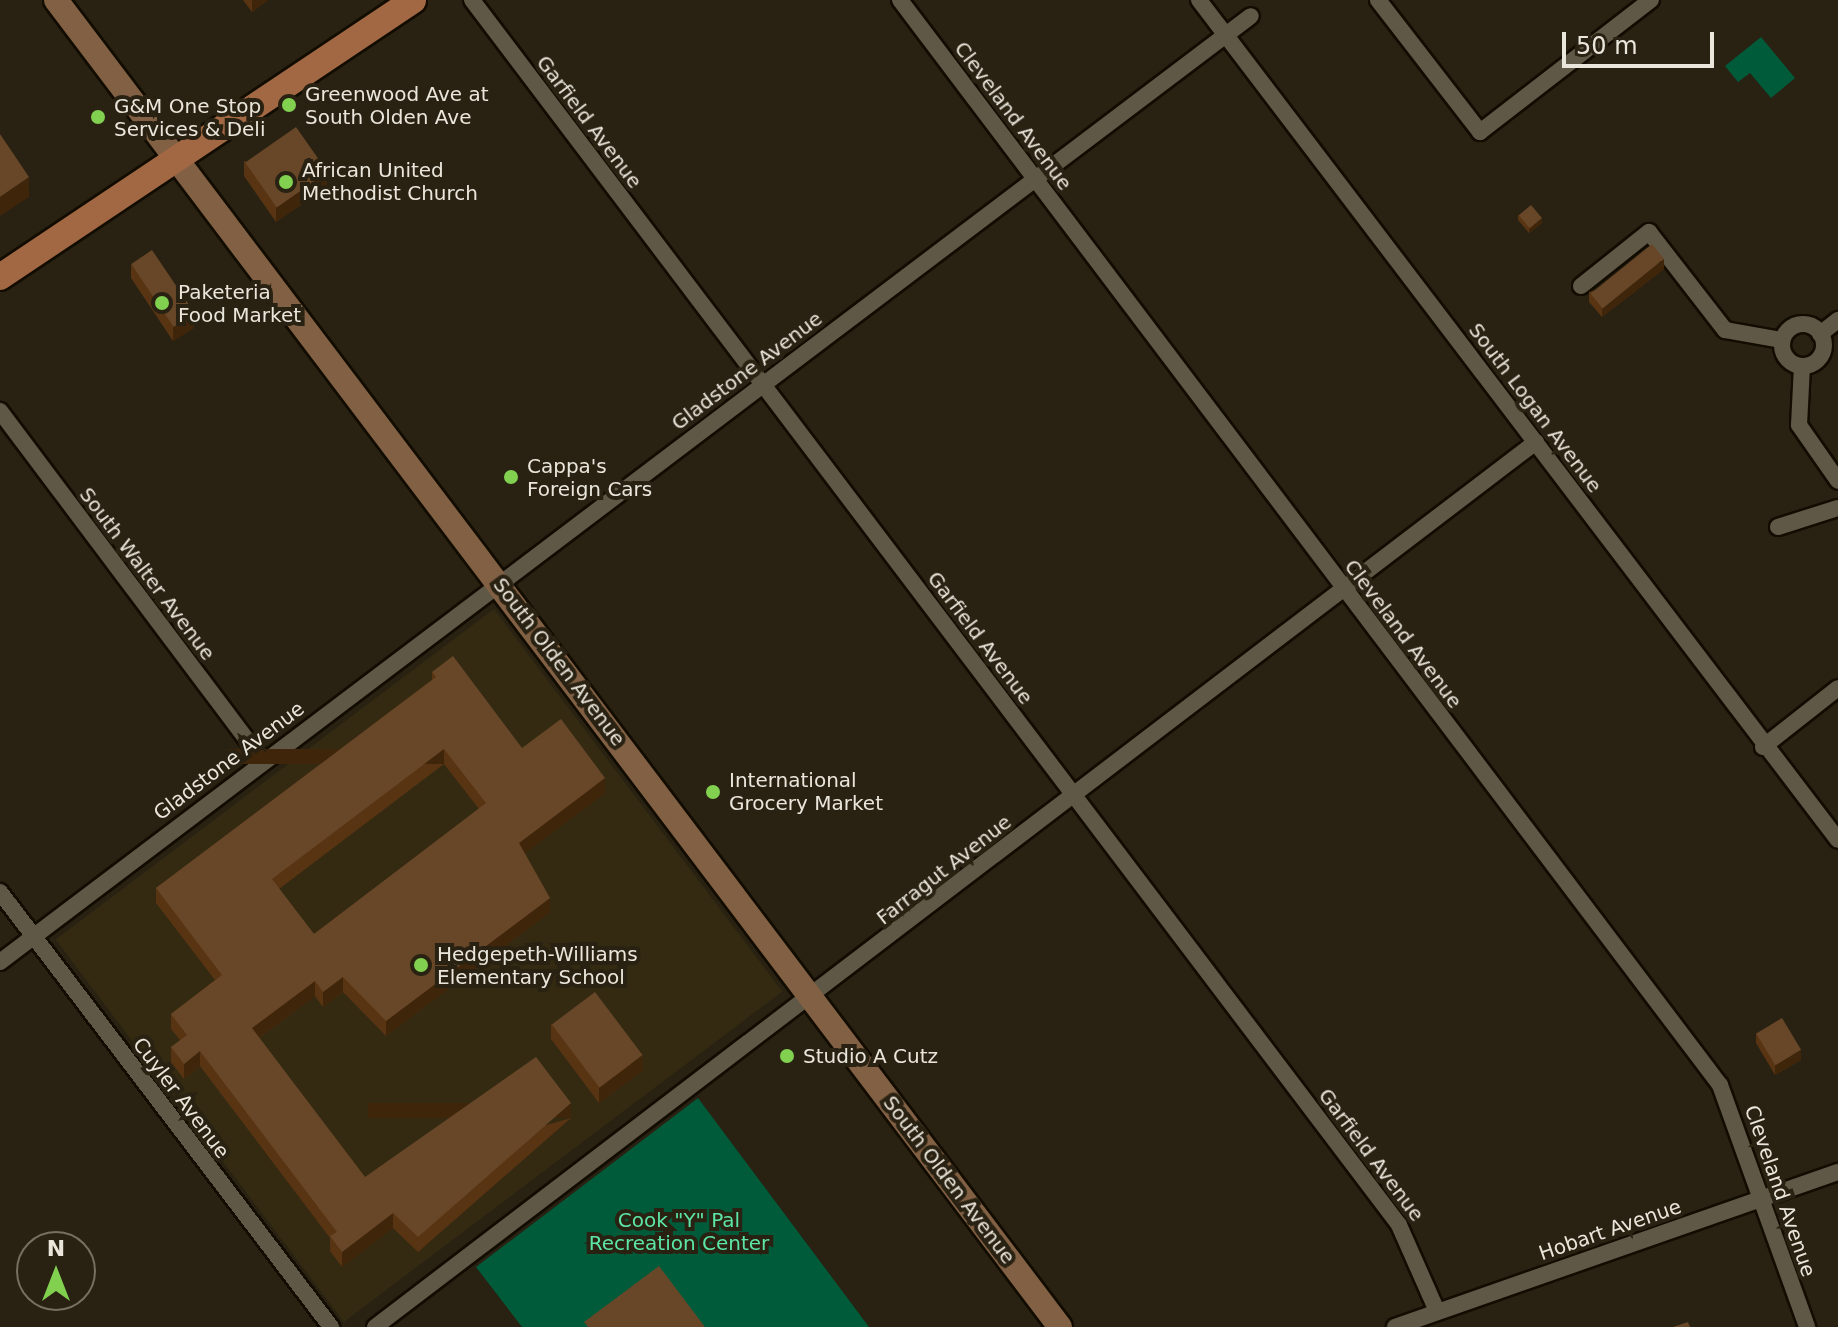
<!DOCTYPE html>
<html>
<head>
<meta charset="utf-8">
<style>
	body { margin:0 }
	#map { position:relative; width:1838px; height:1327px; overflow:hidden; background:#292212; font-family:"DejaVu Sans",sans-serif }
	div>[style] { position:absolute }
	[style*='--x'] { left:calc(var(--x)*1px); top:calc(var(--y)*1px); width:calc(var(--w)*1px); rotate:calc(var(--a)*1deg) }
	.built>* { inset:0; background:#342a12; transform-origin:0 0 }
	.green>* { inset:0; background:#005b3a }
	.roads { filter:drop-shadow(2px 0 #120c01) drop-shadow(-2px 0 #120c01) drop-shadow(0 2px #120c01) drop-shadow(0 -2px #120c01) }
	.minor>* { height:16px; margin:-8px; padding:0 8px; transform-origin:8px; border-radius:8px; background:#605846 }
	.minor>.ring { margin:-8px; padding:0; box-sizing:content-box; background:none; border:16px solid #605846; border-radius:50% }
	.secondary>* { height:24px; margin:-12px; padding:0 12px; transform-origin:12px; border-radius:12px; background:#816044 }
	.primary>* { height:26px; margin:-13px; padding:0 13px; transform-origin:13px; border-radius:13px; background:#a16843 }
	.wall>* { inset:0; background:#583413 }
	.shaded-wall>* { inset:0; background:#3f250a; transform-origin:0 0 }
	.building>* { inset:0; background:#684729; transform-origin:0 0 }
	.dots>* { width:22px; height:22px; translate:-50% -50%; box-sizing:border-box; border:4px solid #292212; border-radius:50% }
	span { translate:-50% -50%; white-space:nowrap; text-align:center; line-height:1.15; -webkit-text-stroke:8px #292212; paint-order:stroke }
	.poi-label { font-size:20px; color:#eae6db }
	.left { translate:0 -50%; text-align:left }
	.street-label { font-size:20px; color:#eae6db }
	.park-label { font-size:20px; color:#5ce5a6 }
	.north { position:absolute; left:16px; top:1231px; width:80px; height:80px; box-sizing:border-box; background:#292212; border:2px solid #767062; border-radius:50%; rotate:0deg; font-size:22px; font-weight:700; line-height:32px; text-align:center; color:#eae6db }
	.north::after { content:''; display:block; margin:auto; width:28px; height:36px; background:#81d050; clip-path:polygon(50% 0,100% 100%,50% 72%,0 100%) }
	.scale { position:absolute; left:1562px; top:32px; width:152px; height:36px; box-sizing:border-box; border:4px solid #eae6db; border-top:0; padding-left:10px; font-size:24px; line-height:28px; white-space:nowrap; color:#eae6db; -webkit-text-stroke:6px #292212; paint-order:stroke }
</style>
</head>
<body>
<div id="map">
	<div class="built">
		<i style="left:494px;top:609px;width:479px;height:549px;rotate:53deg"></i>
	</div>
	<div class="green">
		<i style="clip-path:polygon(1761px 37px,1795px 78px,1771px 98px,1750px 73px,1738px 82px,1725px 66px)"></i>
		<i style="clip-path:polygon(698px 1098px,869px 1327px,522px 1327px,476px 1267px)"></i>
	</div>
	<div class="roads">
		<div class="minor">
			<i style="--x:472;--y:0;--w:1536;--a:52.88"></i>
			<i style="--x:1399;--y:1225;--w:94;--a:66.2"></i>
			<i style="--x:900;--y:0;--w:1360;--a:52.92"></i>
			<i style="--x:1720;--y:1085;--w:257;--a:70.2"></i>
			<i style="--x:1199;--y:0;--w:1055;--a:52.74"></i>
			<i style="--x:1378;--y:0;--w:167;--a:52.3"></i>
			<i style="--x:1480;--y:132;--w:216;--a:-37.7"></i>
			<i style="--x:1581;--y:286;--w:87;--a:-38.5"></i>
			<i style="--x:1649;--y:232;--w:124;--a:52.2"></i>
			<i style="--x:1725;--y:330;--w:58;--a:10"></i>
			<i class="ring" style="left:1782px;top:324px;width:26px;height:26px"></i>
			<i style="--x:1820;--y:334;--w:23;--a:-38"></i>
			<i style="--x:1802;--y:366;--w:59;--a:92.9"></i>
			<i style="--x:1799;--y:425;--w:68;--a:55.1"></i>
			<i style="--x:0;--y:411;--w:436;--a:53.1"></i>
			<i style="--x:1778;--y:527;--w:63;--a:-17.6"></i>
			<i style="--x:1763;--y:747;--w:95;--a:-38.2"></i>
			<i style="--x:0;--y:892;--w:547;--a:52.73"></i>
			<i style="--x:0;--y:962;--w:1568;--a:-37.1"></i>
			<i style="--x:375;--y:1327;--w:1460;--a:-37.32"></i>
			<i style="--x:1395;--y:1327;--w:469;--a:-19.3"></i>
		</div>
		<div class="secondary">
			<i style="--x:56;--y:0;--w:1664;--a:52.89"></i>
		</div>
		<div class="primary">
			<i style="--x:0;--y:277;--w:497;--a:-33.8"></i>
		</div>
	</div>
	<div class="wall">
		<i style="clip-path:polygon(243px 0,268px 0,252px 12px)"></i>
		<i style="clip-path:polygon(244px 161px,327px 187px,276px 222px,244px 176px)"></i>
		<i style="clip-path:polygon(1518px 215px,1542px 223px,1529px 233px,1518px 220px)"></i>
		<i style="clip-path:polygon(131px 264px,194px 328px,173px 341px,131px 278px)"></i>
		<i style="clip-path:polygon(1664px 269px,1602px 317px,1589px 302px,1589px 292px)"></i>
		<i style="clip-path:polygon(evenodd,432px 672px,522px 748px,605px 793px,525px 853px,550px 912px,386px 1036px,343px 992px,323px 1007px,315px 996px,259px 1038px,365px 1177px,571px 1118px,418px 1252px,393px 1228px,342px 1267px,330px 1251px,330px 1238px,200px 1066px,184px 1079px,171px 1062px,171px 1047px,180px 1040px,171px 1029px,171px 1014px,215px 980px,156px 903px,156px 888px,432px 680px,432px 672px,444px 764px,479px 809px,314px 934px,279px 889px,444px 764px)"></i>
		<i style="clip-path:polygon(551px 1024px,643px 1070px,599px 1103px,551px 1039px)"></i>
		<i style="clip-path:polygon(1756px 1033px,1801px 1060px,1775px 1075px,1756px 1043px)"></i>
	</div>
	<div class="shaded-wall">
		<i style="clip-path:polygon(252px 0,268px 0,252px 12px)"></i>
		<i style="clip-path:polygon(327px 172px,327px 187px,276px 222px,276px 207px)"></i>
		<i style="clip-path:polygon(29px 177px,29px 197px,0 216px,0 197px)"></i>
		<i style="clip-path:polygon(1542px 218px,1542px 223px,1529px 233px,1529px 228px)"></i>
		<i style="clip-path:polygon(1664px 259px,1664px 269px,1602px 317px,1602px 307px)"></i>
		<i style="clip-path:polygon(194px 313px,194px 328px,173px 341px,173px 326px)"></i>
		<i style="left:444px;top:749px;width:15px;height:216px;rotate:90deg"></i>
		<i style="clip-path:polygon(605px 778px,605px 793px,519px 858px,519px 843px)"></i>
		<i style="clip-path:polygon(550px 898px,550px 912px,386px 1036px,386px 1021px)"></i>
		<i style="clip-path:polygon(343px 977px,343px 992px,323px 1007px,323px 992px)"></i>
		<i style="clip-path:polygon(315px 981px,315px 996px,252px 1043px,252px 1028px)"></i>
		<i style="clip-path:polygon(1801px 1050px,1801px 1060px,1775px 1075px,1775px 1065px)"></i>
		<i style="clip-path:polygon(200px 1051px,200px 1066px,184px 1079px,184px 1064px)"></i>
		<i style="clip-path:polygon(643px 1055px,643px 1070px,599px 1103px,599px 1088px)"></i>
		<i style="left:571px;top:1103px;width:15px;height:203px;rotate:90deg"></i>
		<i style="clip-path:polygon(393px 1213px,393px 1228px,342px 1267px,342px 1252px)"></i>
	</div>
	<div class="building">
		<i style="left:296px;top:127px;width:55px;height:62px;rotate:55deg"></i>
		<i style="clip-path:polygon(0 134px,29px 177px,0 197px)"></i>
		<i style="left:1531px;top:205px;width:17px;height:16px;rotate:50deg"></i>
		<i style="left:1652px;top:244px;width:19px;height:79px;rotate:51deg"></i>
		<i style="left:152px;top:250px;width:76px;height:25px;rotate:56deg"></i>
		<i style="clip-path:polygon(evenodd,453px 656px,522px 748px,561px 719px,605px 778px,519px 843px,550px 898px,386px 1021px,343px 977px,323px 992px,315px 981px,252px 1028px,365px 1177px,536px 1057px,571px 1103px,418px 1237px,393px 1213px,342px 1252px,330px 1236px,337px 1232px,200px 1051px,184px 1064px,171px 1047px,187px 1035px,171px 1014px,222px 975px,156px 888px,436px 677px,432px 672px,453px 656px,444px 749px,486px 803px,314px 934px,272px 879px,444px 749px)"></i>
		<i style="left:595px;top:992px;width:79px;height:54px;rotate:53deg"></i>
		<i style="left:1782px;top:1018px;width:37px;height:30px;rotate:59deg"></i>
		<i style="clip-path:polygon(659px 1266px,705px 1327px,588px 1327px,584px 1322px)"></i>
		<i style="clip-path:polygon(1688px 1322px,1690px 1327px,1673px 1327px)"></i>
	</div>
	<div class="dots">
		<i style="left:289px;top:105px;background:#81d050"></i>
		<i style="left:98px;top:117px;background:#81d050"></i>
		<i style="left:286px;top:182px;background:#81d050"></i>
		<i style="left:162px;top:303px;background:#81d050"></i>
		<i style="left:511px;top:477px;background:#81d050"></i>
		<i style="left:713px;top:792px;background:#81d050"></i>
		<i style="left:421px;top:965px;background:#81d050"></i>
		<i style="left:787px;top:1056px;background:#81d050"></i>
	</div>
	<div class="poi-label">
		<span class="left" style="left:305px;top:106px">Greenwood Ave at<br>South Olden Ave</span>
		<span class="left" style="left:114px;top:118px">G&amp;M One Stop<br>Services &amp; Deli</span>
		<span class="left" style="left:302px;top:182px">African United<br>Methodist Church</span>
		<span class="left" style="left:178px;top:304px">Paketeria<br>Food Market</span>
		<span class="left" style="left:527px;top:478px">Cappa's<br>Foreign Cars</span>
		<span class="left" style="left:729px;top:792px">International<br>Grocery Market</span>
		<span class="left" style="left:437px;top:966px">Hedgepeth-Williams<br>Elementary School</span>
		<span class="left" style="left:803px;top:1056px">Studio A Cutz</span>
	</div>
	<div class="street-label">
		<span style="left:1013px;top:116px;rotate:53deg">Cleveland Avenue</span>
		<span style="left:589px;top:122px;rotate:53deg">Garfield Avenue</span>
		<span style="left:747px;top:371px;rotate:-37deg">Gladstone Avenue</span>
		<span style="left:1535px;top:408px;rotate:53deg">South Logan Avenue</span>
		<span style="left:147px;top:574px;rotate:53deg">South Walter Avenue</span>
		<span style="left:1403px;top:634px;rotate:53deg">Cleveland Avenue</span>
		<span style="left:980px;top:638px;rotate:53deg">Garfield Avenue</span>
		<span style="left:559px;top:662px;rotate:53deg">South Olden Avenue</span>
		<span style="left:229px;top:761px;rotate:-37deg">Gladstone Avenue</span>
		<span style="left:944px;top:870px;rotate:-38deg">Farragut Avenue</span>
		<span style="left:181px;top:1098px;rotate:53deg">Cuyler Avenue</span>
		<span style="left:1371px;top:1155px;rotate:53deg">Garfield Avenue</span>
		<span style="left:949px;top:1180px;rotate:53deg">South Olden Avenue</span>
		<span style="left:1780px;top:1191px;rotate:71deg">Cleveland Avenue</span>
		<span style="left:1610px;top:1230px;rotate:-19deg">Hobart Avenue</span>
	</div>
	<div class="park-label">
		<span style="left:679px;top:1232px">Cook "Y" Pal<br>Recreation Center</span>
	</div>
	<div class="north">N</div>
	<div class="scale">50 m</div>
</div>
</body>
</html>
